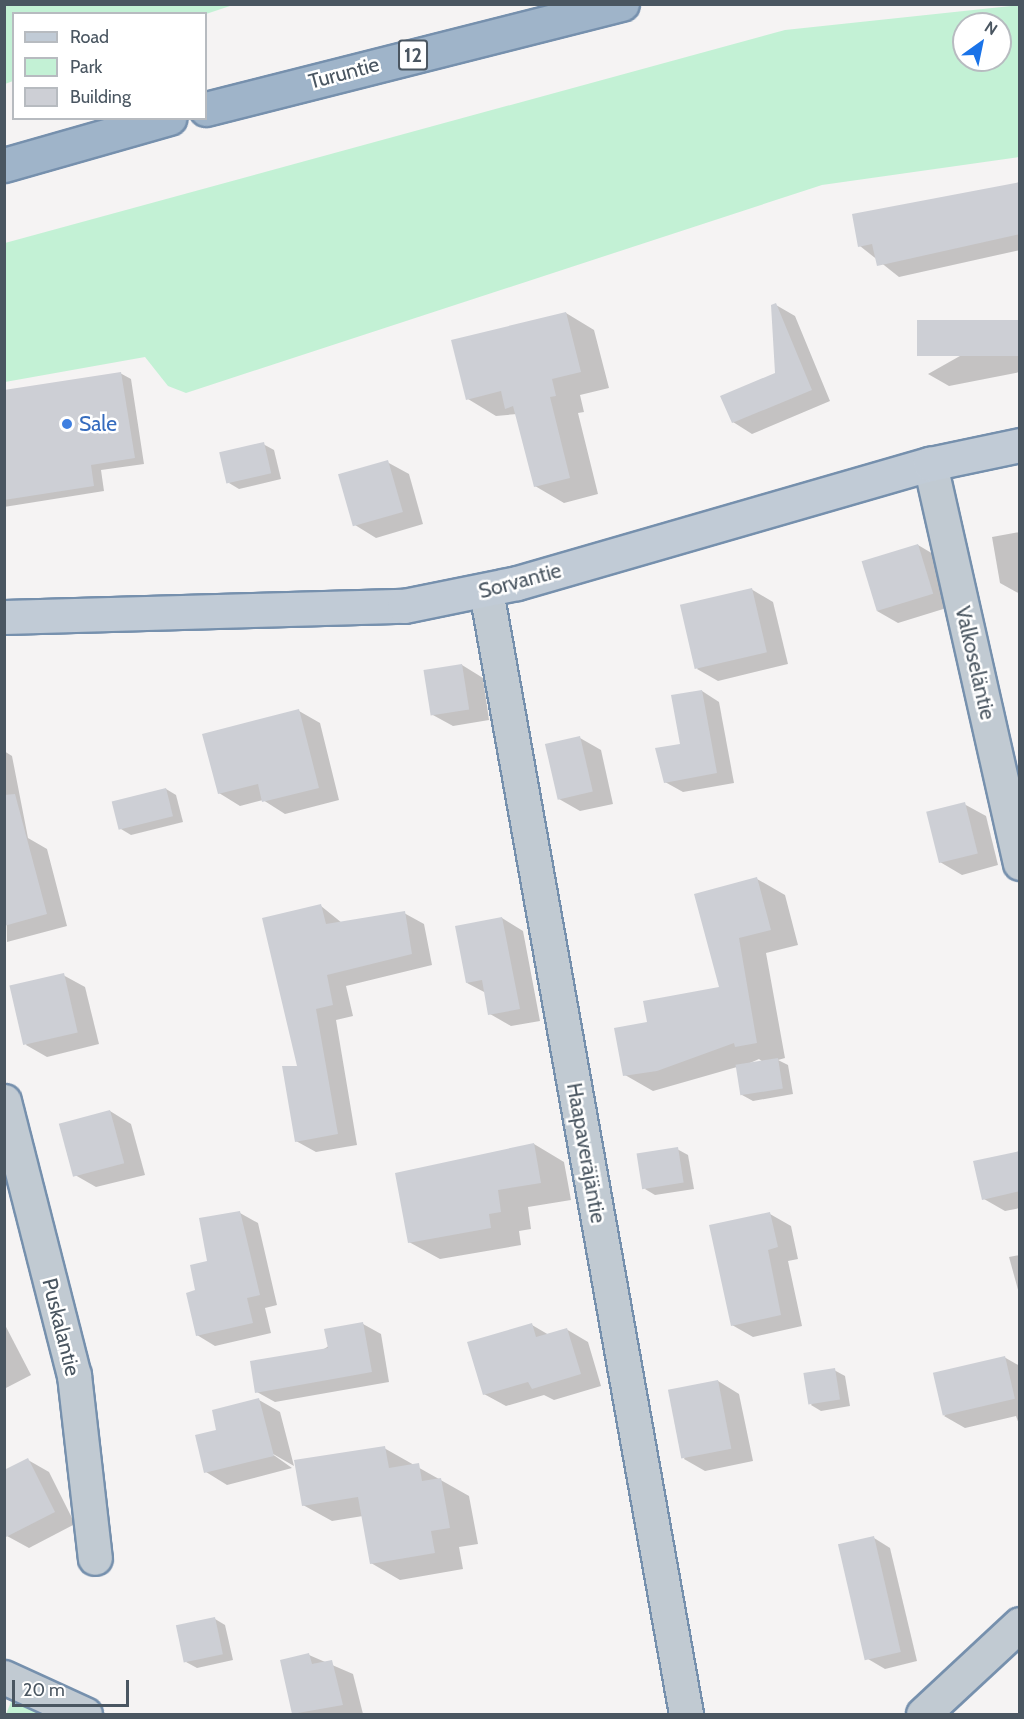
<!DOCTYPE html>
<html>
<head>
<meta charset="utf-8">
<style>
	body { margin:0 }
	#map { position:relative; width:1024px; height:1719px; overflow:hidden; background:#f5f3f3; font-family:Cabin,sans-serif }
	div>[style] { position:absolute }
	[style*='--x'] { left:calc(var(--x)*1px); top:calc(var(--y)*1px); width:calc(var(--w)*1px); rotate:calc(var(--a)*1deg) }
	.green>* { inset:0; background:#c3f1d5 }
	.shadow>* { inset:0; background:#0003 }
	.building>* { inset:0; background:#cdcfd5; transform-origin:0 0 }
	.roads { filter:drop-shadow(2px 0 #7690ad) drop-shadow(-2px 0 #7690ad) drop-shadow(0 2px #7690ad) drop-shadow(0 -2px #7690ad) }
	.minor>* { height:33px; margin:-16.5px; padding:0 16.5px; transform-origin:16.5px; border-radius:16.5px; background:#c1cad2 }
	.secondary>* { height:33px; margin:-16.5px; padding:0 16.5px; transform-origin:16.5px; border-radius:16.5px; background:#c1cbd6 }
	.trunk>* { height:33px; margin:-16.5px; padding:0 16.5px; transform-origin:16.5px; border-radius:16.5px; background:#9fb4c9 }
	.dots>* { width:16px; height:16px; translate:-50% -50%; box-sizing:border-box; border:3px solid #fff; border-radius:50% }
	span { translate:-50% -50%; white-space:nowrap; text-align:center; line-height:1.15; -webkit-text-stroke:5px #fff; paint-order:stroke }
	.shield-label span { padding:2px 4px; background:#fff; border:2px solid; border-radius:4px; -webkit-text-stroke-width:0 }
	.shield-label { font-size:20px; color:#4a5661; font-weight:700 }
	.street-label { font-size:21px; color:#4a5661 }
	.shop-label { font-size:21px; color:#366cbe }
	.left { translate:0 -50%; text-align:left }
	.frame { position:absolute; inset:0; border:6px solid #4a5661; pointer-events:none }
	.legend { position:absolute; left:12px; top:12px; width:195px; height:108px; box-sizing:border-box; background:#fff; border:2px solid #b7bbc0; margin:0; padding:8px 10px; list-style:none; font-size:18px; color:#4a5661 }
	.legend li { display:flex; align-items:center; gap:12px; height:30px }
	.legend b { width:30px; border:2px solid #b7bbc0 }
	.north { position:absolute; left:952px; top:12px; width:60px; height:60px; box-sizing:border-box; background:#fff; border:2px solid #b7bbc0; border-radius:50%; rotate:33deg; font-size:16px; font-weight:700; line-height:24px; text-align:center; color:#4a5661 }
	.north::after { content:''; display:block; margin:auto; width:21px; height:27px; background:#1a73e8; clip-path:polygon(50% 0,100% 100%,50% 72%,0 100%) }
	.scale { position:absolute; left:12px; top:1680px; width:117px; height:27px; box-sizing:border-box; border:3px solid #4a5661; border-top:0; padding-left:8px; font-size:18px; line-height:21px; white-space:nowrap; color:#4a5661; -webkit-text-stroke:4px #fff; paint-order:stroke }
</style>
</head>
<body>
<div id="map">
	<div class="green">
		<i style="clip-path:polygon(4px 5px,5px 4px,233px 5px,206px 14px,14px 14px,13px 81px,5px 84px)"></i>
		<i style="clip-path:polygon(evenodd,1020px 5px,1019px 157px,822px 185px,186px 393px,168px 386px,145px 357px,5px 382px,5px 243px,785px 30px,1020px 5px,964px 24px,1000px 24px,1000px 60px,964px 60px,964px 24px)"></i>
		<i style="clip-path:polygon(19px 1683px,85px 1714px,6px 1714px)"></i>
	</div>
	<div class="shadow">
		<i style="clip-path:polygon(1020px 186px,1020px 250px,899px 277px,860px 246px)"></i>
		<i style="clip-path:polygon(776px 305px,795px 316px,830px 401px,752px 434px,733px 422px,777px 374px)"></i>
		<i style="clip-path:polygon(566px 313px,594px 330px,609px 388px,580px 395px,584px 412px,578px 413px,598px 494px,564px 503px,535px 486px,517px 414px,496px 416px,468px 399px)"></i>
		<i style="clip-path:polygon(1020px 322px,1020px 372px,949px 386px,928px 374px)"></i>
		<i style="clip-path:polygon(120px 373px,131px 379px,144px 464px,101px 470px,104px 491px,4px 507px,4px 392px)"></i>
		<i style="clip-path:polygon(263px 444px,274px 450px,281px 479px,239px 489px,229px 483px)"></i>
		<i style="clip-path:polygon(387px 462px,409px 474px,423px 524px,376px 538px,355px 525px)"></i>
		<i style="clip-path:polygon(1020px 532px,1020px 594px,1000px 583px,992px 537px)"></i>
		<i style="clip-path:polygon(918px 545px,940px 558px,953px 606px,898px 623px,877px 611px)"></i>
		<i style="clip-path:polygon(751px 589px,773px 602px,788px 664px,718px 681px,697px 669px)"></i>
		<i style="clip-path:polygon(462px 665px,483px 678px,489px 720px,453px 726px,431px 714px)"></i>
		<i style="clip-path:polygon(702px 691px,719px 702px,734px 783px,683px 792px,665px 782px)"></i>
		<i style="clip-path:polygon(299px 711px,320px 723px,339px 800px,285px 814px,263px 800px,240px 806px,219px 793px)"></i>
		<i style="clip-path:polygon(580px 738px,601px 750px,613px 804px,580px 811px,559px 799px)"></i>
		<i style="clip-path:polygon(4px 751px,12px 756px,28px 838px,47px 849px,67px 926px,7px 942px)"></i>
		<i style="clip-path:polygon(166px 789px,176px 795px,183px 822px,131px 835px,121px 829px)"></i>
		<i style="clip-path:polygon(964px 804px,986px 816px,998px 865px,962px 875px,940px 862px)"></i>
		<i style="clip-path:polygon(evenodd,757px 879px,785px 895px,798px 945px,766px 953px,785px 1058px,778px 1060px,788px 1065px,793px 1094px,753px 1101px,742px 1095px,737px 1067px,653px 1091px,625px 1075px,649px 1023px,721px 988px,757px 879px,759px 1059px,763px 1062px,750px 1064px,750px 1063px,759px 1059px)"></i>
		<i style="clip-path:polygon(321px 906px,342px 923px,404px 913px,424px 924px,432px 965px,346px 986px,353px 1016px,336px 1020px,357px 1145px,316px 1152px,296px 1141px,299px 1067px)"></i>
		<i style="clip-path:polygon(502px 918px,523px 931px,540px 1021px,511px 1026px,490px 1014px,486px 993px,467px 983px)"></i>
		<i style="clip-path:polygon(63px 975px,85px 987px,99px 1044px,47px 1057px,26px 1045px)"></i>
		<i style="clip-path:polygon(110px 1111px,131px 1124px,145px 1175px,96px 1187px,75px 1175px)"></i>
		<i style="clip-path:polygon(534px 1144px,564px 1162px,571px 1200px,528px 1207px,531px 1229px,519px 1231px,521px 1245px,440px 1259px,409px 1242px)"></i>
		<i style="clip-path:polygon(677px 1149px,688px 1155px,694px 1189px,655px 1195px,645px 1189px)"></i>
		<i style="clip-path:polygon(1020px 1152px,1020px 1208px,1005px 1211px,984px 1199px)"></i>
		<i style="clip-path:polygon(240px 1213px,258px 1223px,277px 1305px,265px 1308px,271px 1333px,215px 1346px,197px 1335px,197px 1291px)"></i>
		<i style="clip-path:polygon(770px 1214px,791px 1226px,798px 1259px,788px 1261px,802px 1326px,753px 1337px,732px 1325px)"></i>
		<i style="clip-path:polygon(1020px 1255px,1020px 1297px,1009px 1257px)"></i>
		<i style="clip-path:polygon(4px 1323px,31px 1375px,4px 1389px)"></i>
		<i style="clip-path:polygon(363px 1324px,381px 1334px,389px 1382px,275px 1402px,257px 1392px)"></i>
		<i style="clip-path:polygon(532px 1325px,549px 1335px,566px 1329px,588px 1342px,601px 1386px,554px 1400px,544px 1395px,506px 1406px,484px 1394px)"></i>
		<i style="clip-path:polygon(1004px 1357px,1020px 1366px,1020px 1427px,1016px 1416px,965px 1428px,944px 1416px)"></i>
		<i style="clip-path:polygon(834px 1370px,845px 1376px,850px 1406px,821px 1411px,811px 1405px)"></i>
		<i style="clip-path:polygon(718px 1381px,739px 1394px,753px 1461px,705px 1471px,684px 1459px)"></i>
		<i style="clip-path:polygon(259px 1400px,280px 1412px,294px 1466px,268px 1451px,292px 1468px,227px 1485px,206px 1472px,218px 1431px)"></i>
		<i style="clip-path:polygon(384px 1448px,469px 1496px,478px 1544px,459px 1547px,463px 1569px,400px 1580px,371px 1563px,363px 1516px,332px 1521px,303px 1505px)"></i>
		<i style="clip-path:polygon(28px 1460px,49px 1472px,75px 1524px,29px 1548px,7px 1536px)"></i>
		<i style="clip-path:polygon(874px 1538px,890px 1548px,917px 1661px,885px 1669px,868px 1659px)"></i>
		<i style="clip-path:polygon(215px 1619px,225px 1625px,233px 1660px,197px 1668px,186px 1662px)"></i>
		<i style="clip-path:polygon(309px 1655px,353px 1674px,363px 1714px,294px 1714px,281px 1662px)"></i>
	</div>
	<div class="building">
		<i style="clip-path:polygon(1020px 182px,1020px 234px,877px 266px,872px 244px,858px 247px,852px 214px)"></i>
		<i style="clip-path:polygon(776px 303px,812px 390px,732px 423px,720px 396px,775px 373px,771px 305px)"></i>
		<i style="clip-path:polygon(566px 312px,581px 372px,552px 379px,556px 396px,550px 397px,570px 478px,534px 487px,513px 406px,505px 409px,501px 391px,466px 400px,451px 340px)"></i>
		<i style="left:1020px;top:320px;width:36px;height:103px;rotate:90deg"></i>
		<i style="clip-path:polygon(121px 372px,135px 458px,91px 465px,94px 486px,4px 500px,4px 390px)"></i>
		<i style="left:264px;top:442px;width:32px;height:46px;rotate:77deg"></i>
		<i style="left:388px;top:460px;width:54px;height:52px;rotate:74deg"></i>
		<i style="left:918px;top:544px;width:52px;height:59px;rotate:73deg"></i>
		<i style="left:752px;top:588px;width:66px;height:74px;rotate:77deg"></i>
		<i style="left:462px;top:664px;width:46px;height:39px;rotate:81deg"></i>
		<i style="clip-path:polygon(702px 690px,717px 773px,664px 783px,655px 748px,680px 744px,671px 695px)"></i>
		<i style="clip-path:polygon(299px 709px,319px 788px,262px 802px,258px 784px,218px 794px,202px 734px)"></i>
		<i style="left:580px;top:736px;width:57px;height:36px;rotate:77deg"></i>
		<i style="left:166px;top:788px;width:29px;height:56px;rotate:76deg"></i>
		<i style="clip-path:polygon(15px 794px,47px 914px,4px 926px,4px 795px)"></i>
		<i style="left:965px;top:802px;width:53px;height:40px;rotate:76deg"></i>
		<i style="clip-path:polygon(757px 877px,771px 930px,739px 938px,757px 1043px,735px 1047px,734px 1043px,657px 1071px,623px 1076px,614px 1028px,647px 1022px,643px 1001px,719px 987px,694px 894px)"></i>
		<i style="clip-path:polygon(321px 904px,326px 924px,405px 911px,412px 954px,327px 975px,333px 1005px,316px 1009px,338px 1134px,295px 1142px,282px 1066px,297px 1066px,262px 918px)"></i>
		<i style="clip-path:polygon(502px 917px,520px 1009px,488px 1015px,482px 980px,466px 983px,455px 926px)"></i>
		<i style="left:64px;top:973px;width:61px;height:56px;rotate:77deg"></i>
		<i style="left:778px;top:1058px;width:31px;height:43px;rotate:81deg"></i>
		<i style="left:110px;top:1110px;width:55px;height:53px;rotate:75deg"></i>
		<i style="clip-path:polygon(534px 1143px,541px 1183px,498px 1190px,501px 1212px,489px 1214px,491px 1228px,408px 1243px,395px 1173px)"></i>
		<i style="left:678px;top:1147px;width:36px;height:42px;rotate:81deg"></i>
		<i style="clip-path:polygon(1020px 1151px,1020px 1191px,982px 1200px,973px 1161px)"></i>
		<i style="clip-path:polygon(240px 1211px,260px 1295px,247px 1298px,253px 1323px,196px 1336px,186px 1293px,195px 1290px,190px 1265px,207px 1261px,199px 1218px)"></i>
		<i style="clip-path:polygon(770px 1212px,778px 1247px,768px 1250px,781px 1315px,731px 1326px,709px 1225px)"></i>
		<i style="clip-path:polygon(363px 1322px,372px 1372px,255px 1393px,250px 1361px,328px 1348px,324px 1329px)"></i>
		<i style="clip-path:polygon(532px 1323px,536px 1337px,567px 1328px,581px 1374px,532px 1389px,528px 1382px,483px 1395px,467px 1342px)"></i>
		<i style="left:1005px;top:1356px;width:44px;height:74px;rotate:77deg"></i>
		<i style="left:835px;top:1368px;width:32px;height:32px;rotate:81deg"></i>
		<i style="left:718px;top:1380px;width:70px;height:51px;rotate:79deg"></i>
		<i style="clip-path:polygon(259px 1398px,274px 1456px,204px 1473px,195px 1435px,216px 1430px,212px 1410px)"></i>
		<i style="clip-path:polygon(385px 1446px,389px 1468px,419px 1463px,422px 1481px,441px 1478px,450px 1528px,431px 1531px,435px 1553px,370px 1564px,358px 1497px,302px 1506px,294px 1460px)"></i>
		<i style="clip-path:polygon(28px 1458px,55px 1512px,4px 1538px,4px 1470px)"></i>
		<i style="left:874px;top:1536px;width:119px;height:37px;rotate:77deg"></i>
		<i style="left:215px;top:1617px;width:38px;height:40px;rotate:78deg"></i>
		<i style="clip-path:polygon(309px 1653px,312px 1664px,332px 1660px,343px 1705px,292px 1714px,280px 1660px)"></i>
	</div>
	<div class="roads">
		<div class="minor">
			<i style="--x:930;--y:464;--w:409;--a:77.3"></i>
			<i style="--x:486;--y:591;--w:1141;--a:79.9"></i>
			<i style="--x:4;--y:1101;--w:283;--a:75.7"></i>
			<i style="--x:74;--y:1375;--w:184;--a:83.5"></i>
			<i style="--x:4;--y:1677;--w:89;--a:24.6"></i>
			<i style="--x:923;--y:1714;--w:132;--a:-42.9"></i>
		</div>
		<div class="secondary">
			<i style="--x:4;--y:617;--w:400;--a:-1.6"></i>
			<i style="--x:404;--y:606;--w:115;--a:-11.5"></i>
			<i style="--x:517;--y:583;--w:430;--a:-16.1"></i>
			<i style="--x:930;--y:464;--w:92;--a:-11.9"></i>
		</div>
		<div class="trunk">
			<i style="--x:206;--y:109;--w:429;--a:-14.2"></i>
			<i style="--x:4;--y:165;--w:172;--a:-15.9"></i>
		</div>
	</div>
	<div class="dots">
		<i style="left:67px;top:424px;background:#3f7fe0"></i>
	</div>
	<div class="shield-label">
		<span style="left:413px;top:55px">12</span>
	</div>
	<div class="street-label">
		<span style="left:344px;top:73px;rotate:-15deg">Turuntie</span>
		<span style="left:520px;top:581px;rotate:-15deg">Sorvantie</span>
		<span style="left:975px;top:663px;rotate:77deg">Valkoseläntie</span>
		<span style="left:586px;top:1153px;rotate:80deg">Haapaveräjäntie</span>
		<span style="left:61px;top:1327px;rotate:76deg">Puskalantie</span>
	</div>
	<div class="shop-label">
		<span class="left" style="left:79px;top:424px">Sale</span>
	</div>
	<div class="frame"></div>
	<ul class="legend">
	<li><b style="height:8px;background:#c1cbd6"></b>Road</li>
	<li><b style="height:16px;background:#c3f1d5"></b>Park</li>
	<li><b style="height:16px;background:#cdcfd5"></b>Building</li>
	</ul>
	<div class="north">N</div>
	<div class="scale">20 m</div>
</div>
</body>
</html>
